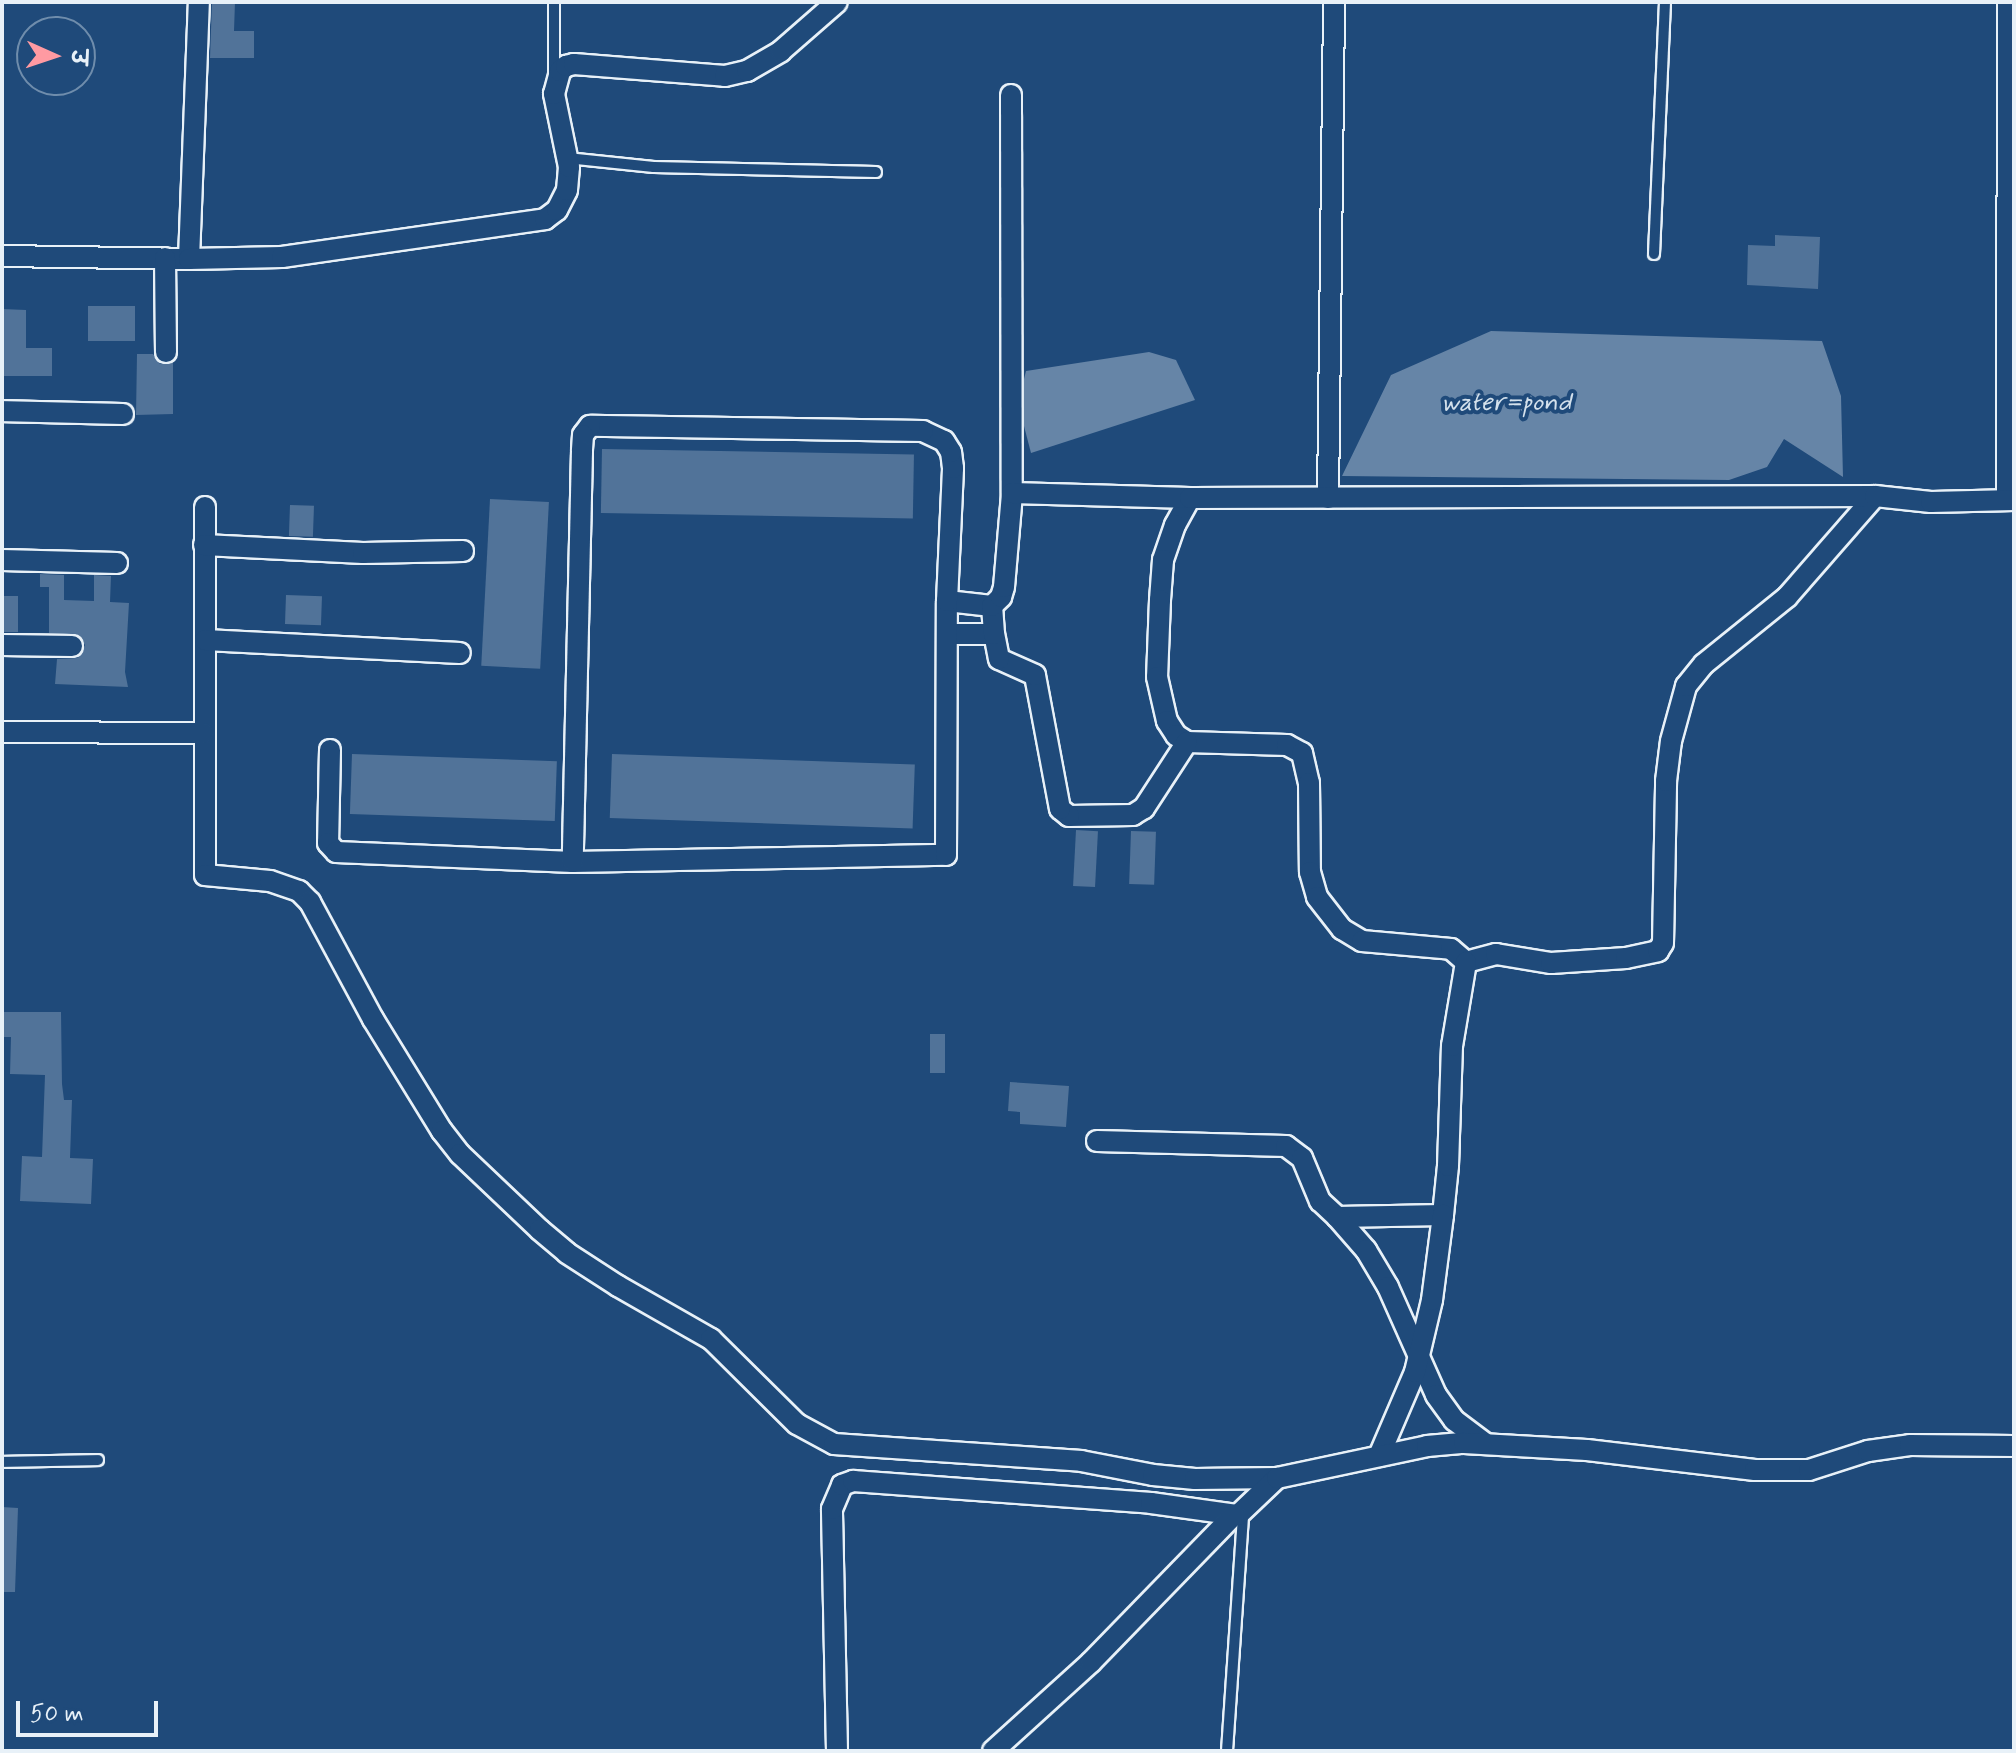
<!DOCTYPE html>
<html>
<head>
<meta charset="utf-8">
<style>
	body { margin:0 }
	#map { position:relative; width:2016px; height:1753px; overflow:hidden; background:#1f4a7a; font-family:Mynerve,"Playpen Sans Deva",sans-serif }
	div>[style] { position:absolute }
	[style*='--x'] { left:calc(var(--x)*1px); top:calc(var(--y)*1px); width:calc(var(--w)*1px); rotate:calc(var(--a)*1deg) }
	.water>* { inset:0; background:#6685a7 }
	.building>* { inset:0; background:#517399; transform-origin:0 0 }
	.roads { filter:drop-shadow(2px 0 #e8f1f8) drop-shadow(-2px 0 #e8f1f8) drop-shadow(0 2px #e8f1f8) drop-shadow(0 -2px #e8f1f8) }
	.lane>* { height:10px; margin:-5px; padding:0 5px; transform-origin:5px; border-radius:5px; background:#1f4a7a }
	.street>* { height:20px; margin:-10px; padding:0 10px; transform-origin:10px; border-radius:10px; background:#1f4a7a }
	span { translate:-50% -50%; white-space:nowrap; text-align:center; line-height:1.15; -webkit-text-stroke:8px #1f4a7a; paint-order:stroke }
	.water-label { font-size:26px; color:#d4e1ec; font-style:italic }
	.frame { position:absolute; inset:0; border:4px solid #e8f1f8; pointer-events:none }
	.north { position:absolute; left:16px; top:16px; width:80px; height:80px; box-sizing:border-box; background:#1f4a7a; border:2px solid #6f8dac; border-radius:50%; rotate:93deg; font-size:22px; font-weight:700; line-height:32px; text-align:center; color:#e8f1f8 }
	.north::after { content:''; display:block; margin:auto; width:28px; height:36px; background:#ff9aa2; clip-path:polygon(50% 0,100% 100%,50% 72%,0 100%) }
	.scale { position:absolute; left:16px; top:1701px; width:142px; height:36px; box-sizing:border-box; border:4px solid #e8f1f8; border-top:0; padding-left:10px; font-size:24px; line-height:28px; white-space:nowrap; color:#e8f1f8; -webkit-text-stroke:6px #1f4a7a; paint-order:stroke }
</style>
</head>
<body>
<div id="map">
	<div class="water">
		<i style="clip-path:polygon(1491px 331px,1822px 341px,1841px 396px,1843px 477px,1784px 439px,1767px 467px,1729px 480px,1342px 476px,1391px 375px)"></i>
		<i style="clip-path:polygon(1149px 352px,1176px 360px,1195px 400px,1031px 453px,1018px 403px,1026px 371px)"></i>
	</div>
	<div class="building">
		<i style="clip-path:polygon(212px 2px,235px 2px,234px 31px,254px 31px,254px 58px,210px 58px)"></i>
		<i style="clip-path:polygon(1775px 235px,1820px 237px,1818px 289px,1747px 285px,1748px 245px,1775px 246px)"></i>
		<i style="left:88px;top:306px;width:47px;height:35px"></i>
		<i style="clip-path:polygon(2px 309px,26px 310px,26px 348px,52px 348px,52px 376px,2px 376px)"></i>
		<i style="clip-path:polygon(137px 354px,153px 354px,160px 364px,173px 363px,173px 414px,136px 415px)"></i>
		<i style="left:602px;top:449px;width:312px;height:64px;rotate:1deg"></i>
		<i style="left:490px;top:499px;width:59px;height:167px;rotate:3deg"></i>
		<i style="left:290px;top:505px;width:24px;height:31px;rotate:2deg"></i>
		<i style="clip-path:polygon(40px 574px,64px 575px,64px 600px,94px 601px,94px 575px,111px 576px,110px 602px,129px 603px,125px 672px,128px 687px,55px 684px,57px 659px,78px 658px,85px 645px,78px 635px,49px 633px,49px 587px,40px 587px)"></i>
		<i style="left:286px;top:595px;width:36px;height:29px;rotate:2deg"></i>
		<i style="left:2px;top:596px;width:16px;height:36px"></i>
		<i style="left:352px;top:754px;width:205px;height:60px;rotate:2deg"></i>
		<i style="left:612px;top:754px;width:303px;height:64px;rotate:2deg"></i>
		<i style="left:1076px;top:830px;width:22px;height:56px;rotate:3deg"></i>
		<i style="left:1131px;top:831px;width:25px;height:53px;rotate:2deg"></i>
		<i style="clip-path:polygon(2px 1012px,61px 1012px,62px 1084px,64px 1100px,72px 1100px,70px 1158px,93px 1159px,91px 1204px,20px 1201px,22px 1156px,42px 1157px,45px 1075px,10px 1074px,11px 1037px,2px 1037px)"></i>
		<i style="left:930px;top:1034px;width:15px;height:39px"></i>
		<i style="clip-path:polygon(1010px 1082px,1069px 1086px,1066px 1127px,1020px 1124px,1020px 1112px,1008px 1111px)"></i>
		<i style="clip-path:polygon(2px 1507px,18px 1508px,15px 1592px,2px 1592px)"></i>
	</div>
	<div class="roads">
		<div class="lane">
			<i style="--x:554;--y:73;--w:71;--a:-90"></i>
			<i style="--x:567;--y:158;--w:87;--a:5.9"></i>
			<i style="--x:654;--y:167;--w:222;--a:1.3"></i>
			<i style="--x:1654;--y:254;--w:252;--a:-87.5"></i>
			<i style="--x:2;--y:1462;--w:96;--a:-1.2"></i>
			<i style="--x:1227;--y:1751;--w:238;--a:-86.1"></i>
		</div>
		<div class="street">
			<i style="--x:1011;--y:95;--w:398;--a:89.9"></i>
			<i style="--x:2;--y:256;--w:187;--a:0.9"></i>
			<i style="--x:189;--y:259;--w:257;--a:-87.8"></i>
			<i style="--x:165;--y:258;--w:94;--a:89.4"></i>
			<i style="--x:189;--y:259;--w:93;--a:-1.2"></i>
			<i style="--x:282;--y:257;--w:266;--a:-8.2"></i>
			<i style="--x:545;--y:219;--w:15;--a:-37"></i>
			<i style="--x:557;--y:210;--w:22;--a:-63"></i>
			<i style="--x:567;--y:190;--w:23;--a:-85"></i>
			<i style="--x:569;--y:167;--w:75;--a:-101.6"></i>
			<i style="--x:554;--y:94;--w:24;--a:-75"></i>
			<i style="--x:560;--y:71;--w:8;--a:-40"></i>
			<i style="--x:566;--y:66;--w:8;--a:-14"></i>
			<i style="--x:574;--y:64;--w:151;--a:4.5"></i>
			<i style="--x:725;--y:76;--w:23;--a:-13"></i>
			<i style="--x:747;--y:71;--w:39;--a:-30"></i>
			<i style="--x:781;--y:51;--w:74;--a:-41.2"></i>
			<i style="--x:2;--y:411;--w:121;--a:1.4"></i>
			<i style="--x:1190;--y:498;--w:31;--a:119"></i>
			<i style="--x:1175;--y:525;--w:37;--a:109"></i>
			<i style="--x:1163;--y:560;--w:40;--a:94.3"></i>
			<i style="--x:1160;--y:600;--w:77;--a:92.2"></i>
			<i style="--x:1157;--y:677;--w:45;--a:77.2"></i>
			<i style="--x:1167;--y:721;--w:17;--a:57"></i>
			<i style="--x:1176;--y:735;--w:13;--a:32"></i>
			<i style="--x:1187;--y:742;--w:100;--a:1.7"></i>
			<i style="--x:1287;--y:745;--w:17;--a:28"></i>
			<i style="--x:1302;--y:753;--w:31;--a:77"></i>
			<i style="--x:1309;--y:783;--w:89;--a:89.4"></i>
			<i style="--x:1310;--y:872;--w:26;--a:74"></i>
			<i style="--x:1317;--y:897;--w:41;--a:52"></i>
			<i style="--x:1342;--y:929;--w:23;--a:31"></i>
			<i style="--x:1362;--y:941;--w:89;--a:5.1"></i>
			<i style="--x:1451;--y:949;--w:20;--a:41"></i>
			<i style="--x:1466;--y:962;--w:31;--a:-15"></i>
			<i style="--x:1496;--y:954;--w:56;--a:9.3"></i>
			<i style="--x:1551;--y:963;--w:75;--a:-3.8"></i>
			<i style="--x:1626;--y:958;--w:33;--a:-12"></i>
			<i style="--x:1658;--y:951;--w:9;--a:-58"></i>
			<i style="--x:1663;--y:943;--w:162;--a:-88.9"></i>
			<i style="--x:1666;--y:781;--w:40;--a:-82.9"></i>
			<i style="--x:1671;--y:741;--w:57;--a:-74.7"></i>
			<i style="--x:1686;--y:686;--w:28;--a:-51"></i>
			<i style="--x:1704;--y:664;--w:107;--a:-38.9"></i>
			<i style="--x:1787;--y:597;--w:134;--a:-48.9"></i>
			<i style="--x:1328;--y:498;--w:496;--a:-89.3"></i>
			<i style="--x:2007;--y:500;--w:498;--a:-89.9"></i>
			<i style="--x:205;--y:507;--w:368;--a:90"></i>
			<i style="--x:205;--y:875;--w:65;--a:5.3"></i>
			<i style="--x:270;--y:881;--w:31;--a:19"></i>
			<i style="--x:299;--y:891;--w:16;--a:45"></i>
			<i style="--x:310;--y:902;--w:133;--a:61.7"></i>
			<i style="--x:373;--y:1019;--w:132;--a:58.4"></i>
			<i style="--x:442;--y:1131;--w:29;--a:52"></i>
			<i style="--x:460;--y:1154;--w:110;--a:43.5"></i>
			<i style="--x:540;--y:1230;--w:35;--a:40"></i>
			<i style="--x:567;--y:1253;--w:61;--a:32.9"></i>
			<i style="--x:618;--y:1286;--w:107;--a:29.7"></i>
			<i style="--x:711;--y:1339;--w:121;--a:44.7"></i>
			<i style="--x:797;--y:1424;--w:42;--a:28.4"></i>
			<i style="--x:834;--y:1444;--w:248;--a:3.9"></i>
			<i style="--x:1081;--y:1461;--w:73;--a:11"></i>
			<i style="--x:1153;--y:1475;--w:42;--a:5.4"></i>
			<i style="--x:1195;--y:1479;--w:82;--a:-0.7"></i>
			<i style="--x:204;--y:545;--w:159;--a:2.9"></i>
			<i style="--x:363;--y:553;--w:100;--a:-1.1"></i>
			<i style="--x:2;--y:560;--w:115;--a:1.5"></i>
			<i style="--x:947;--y:601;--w:45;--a:6.3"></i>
			<i style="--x:947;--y:634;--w:47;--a:0"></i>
			<i style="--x:205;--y:640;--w:255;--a:2.9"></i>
			<i style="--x:2;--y:645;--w:70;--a:0.8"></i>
			<i style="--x:2;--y:732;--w:202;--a:0.3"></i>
			<i style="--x:1187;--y:742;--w:79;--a:123.1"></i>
			<i style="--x:1144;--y:808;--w:13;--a:148"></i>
			<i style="--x:1133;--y:815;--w:64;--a:179.1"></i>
			<i style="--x:1069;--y:816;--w:11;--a:-142"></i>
			<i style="--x:1060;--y:809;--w:136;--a:-100.6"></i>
			<i style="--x:1035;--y:675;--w:39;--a:-156"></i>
			<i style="--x:999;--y:659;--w:25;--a:-101"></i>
			<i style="--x:994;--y:634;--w:28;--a:-94"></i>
			<i style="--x:992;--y:606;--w:13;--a:-45"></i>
			<i style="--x:1001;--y:597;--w:10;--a:-73"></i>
			<i style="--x:1004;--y:587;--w:94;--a:-85.1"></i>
			<i style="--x:1012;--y:493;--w:178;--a:1.6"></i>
			<i style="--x:1190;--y:498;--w:685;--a:-0.17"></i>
			<i style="--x:1875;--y:496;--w:56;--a:6.1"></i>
			<i style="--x:1931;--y:502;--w:83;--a:-1.4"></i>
			<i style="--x:330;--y:750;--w:93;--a:91.2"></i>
			<i style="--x:328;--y:843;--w:12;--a:48"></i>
			<i style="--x:336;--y:852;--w:237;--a:2.4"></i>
			<i style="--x:573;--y:862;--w:373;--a:-1.1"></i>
			<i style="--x:946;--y:855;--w:254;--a:-89.8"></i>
			<i style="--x:947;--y:601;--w:133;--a:-87.4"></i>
			<i style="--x:953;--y:468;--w:16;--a:-97"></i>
			<i style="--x:951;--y:452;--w:13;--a:-122"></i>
			<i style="--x:944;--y:441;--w:23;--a:-155"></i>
			<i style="--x:923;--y:431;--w:333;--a:-179.1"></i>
			<i style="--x:590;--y:426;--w:11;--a:128"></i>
			<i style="--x:583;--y:435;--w:16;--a:94"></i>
			<i style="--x:582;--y:451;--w:411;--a:91.3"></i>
			<i style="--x:1097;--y:1141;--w:189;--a:1.5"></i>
			<i style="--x:1286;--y:1146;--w:20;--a:37"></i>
			<i style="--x:1302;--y:1158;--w:47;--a:67.3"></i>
			<i style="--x:1320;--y:1201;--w:23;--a:43"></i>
			<i style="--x:1337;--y:1217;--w:106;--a:-1.1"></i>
			<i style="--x:1443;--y:1215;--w:49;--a:-84.2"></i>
			<i style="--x:1448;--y:1166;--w:120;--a:-88.1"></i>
			<i style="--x:1452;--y:1046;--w:85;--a:-80.5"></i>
			<i style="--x:1337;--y:1217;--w:44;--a:48.7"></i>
			<i style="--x:1366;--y:1250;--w:43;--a:59.3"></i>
			<i style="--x:1388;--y:1287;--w:118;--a:66"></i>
			<i style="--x:1436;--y:1395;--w:31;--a:54"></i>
			<i style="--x:1454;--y:1420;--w:40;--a:37"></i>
			<i style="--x:1379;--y:1456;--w:91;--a:-66.8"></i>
			<i style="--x:1415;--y:1372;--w:74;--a:-76.7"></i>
			<i style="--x:1432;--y:1300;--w:86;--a:-82.6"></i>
			<i style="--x:837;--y:1751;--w:242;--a:-91.2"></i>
			<i style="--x:832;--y:1509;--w:26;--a:-67"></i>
			<i style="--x:842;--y:1485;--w:12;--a:-20"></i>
			<i style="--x:853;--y:1481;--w:299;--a:4.2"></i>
			<i style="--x:1151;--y:1503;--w:88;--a:7.9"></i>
			<i style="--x:1238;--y:1515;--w:54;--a:-43.5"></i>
			<i style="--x:1277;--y:1478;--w:153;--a:-12"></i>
			<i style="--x:1427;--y:1446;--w:37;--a:-5"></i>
			<i style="--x:1464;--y:1443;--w:123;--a:3.3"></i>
			<i style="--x:1587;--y:1450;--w:169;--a:6.8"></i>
			<i style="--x:1755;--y:1470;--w:54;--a:0"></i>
			<i style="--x:1809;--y:1470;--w:62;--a:-17.9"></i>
			<i style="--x:1868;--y:1451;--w:42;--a:-8.1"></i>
			<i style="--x:1910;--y:1445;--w:104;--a:0.6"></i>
			<i style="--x:993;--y:1751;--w:132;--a:-42.2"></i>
			<i style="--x:1091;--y:1662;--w:205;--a:-45.8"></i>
		</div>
	</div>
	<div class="water-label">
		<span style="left:1506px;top:404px">water=pond</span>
	</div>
	<div class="frame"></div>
	<div class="north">उ</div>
	<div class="scale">50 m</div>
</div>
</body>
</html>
